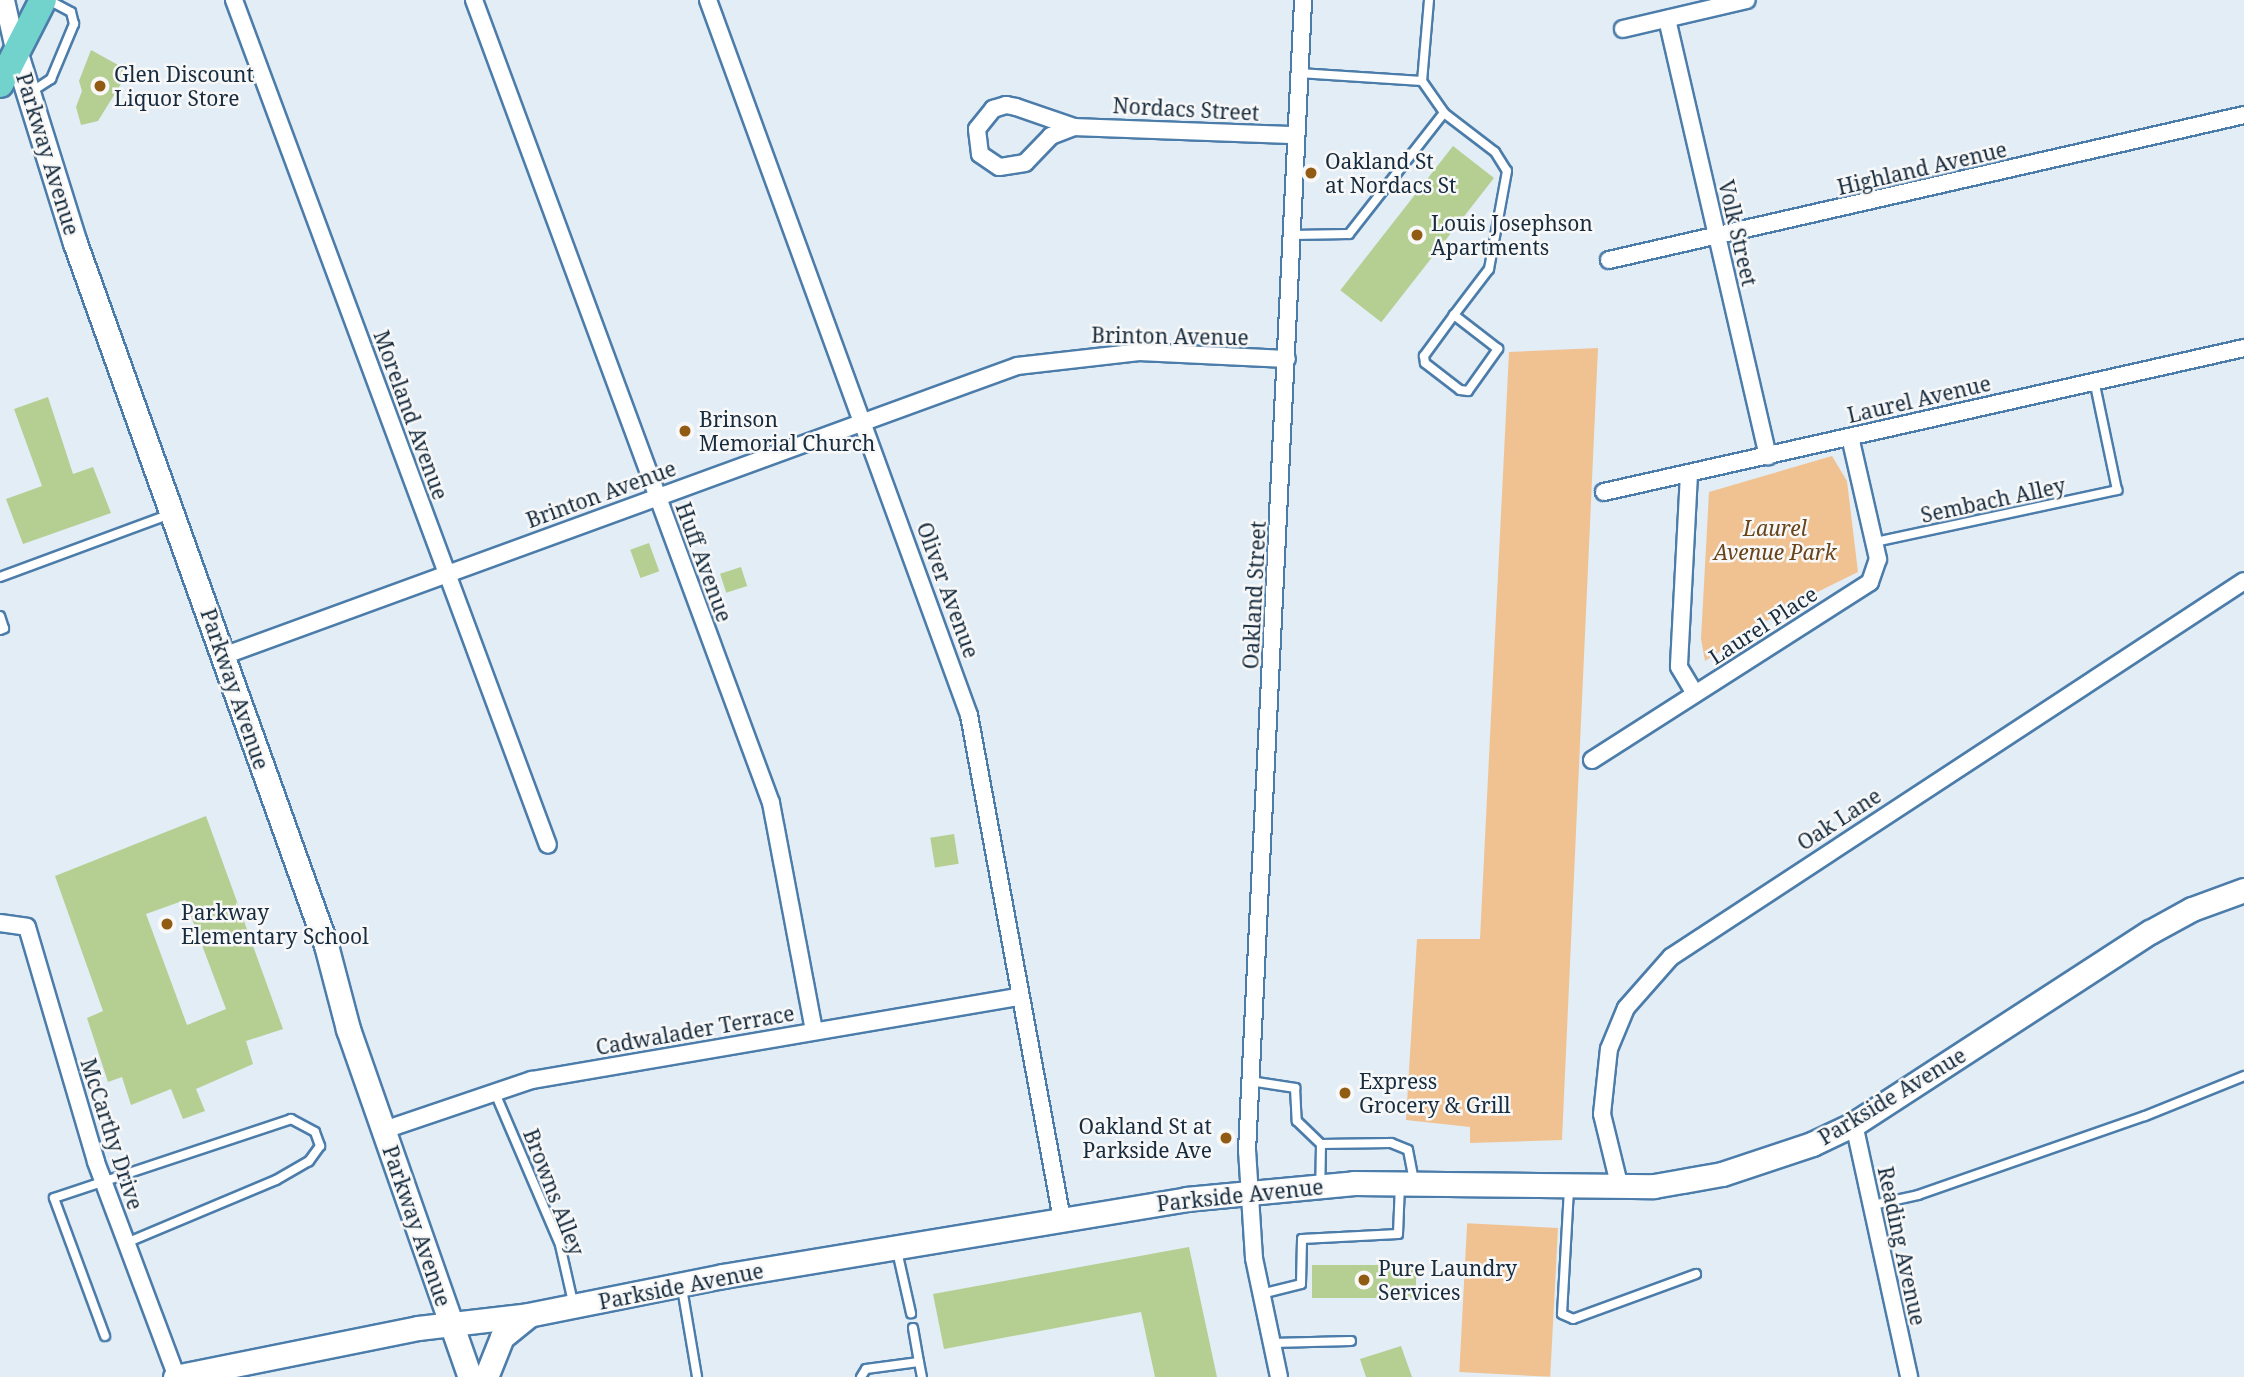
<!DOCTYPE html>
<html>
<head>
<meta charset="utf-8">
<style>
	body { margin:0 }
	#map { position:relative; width:2244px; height:1377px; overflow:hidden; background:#e2edf6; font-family:"Noto Serif",serif }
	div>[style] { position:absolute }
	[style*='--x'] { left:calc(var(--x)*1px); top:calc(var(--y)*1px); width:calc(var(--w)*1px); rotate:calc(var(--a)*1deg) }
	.green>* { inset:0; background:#f0c292; transform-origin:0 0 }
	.building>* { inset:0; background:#b5cf92; transform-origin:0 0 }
	.roads { filter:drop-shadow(2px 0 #4c7daa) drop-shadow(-2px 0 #4c7daa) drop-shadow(0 2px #4c7daa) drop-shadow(0 -2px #4c7daa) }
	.service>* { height:8px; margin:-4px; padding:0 4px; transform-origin:4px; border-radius:4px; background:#fff }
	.minor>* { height:16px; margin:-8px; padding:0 8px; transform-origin:8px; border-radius:8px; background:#fff }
	.tertiary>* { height:19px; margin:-9.5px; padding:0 9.5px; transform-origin:9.5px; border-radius:9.5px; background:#fff }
	.secondary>* { height:23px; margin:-11.5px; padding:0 11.5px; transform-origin:11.5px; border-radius:11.5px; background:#fff }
	.primary>* { height:26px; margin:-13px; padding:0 13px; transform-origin:13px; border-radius:13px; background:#72d3cc }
	.dots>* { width:19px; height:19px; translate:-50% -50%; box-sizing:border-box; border:4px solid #f8f8f8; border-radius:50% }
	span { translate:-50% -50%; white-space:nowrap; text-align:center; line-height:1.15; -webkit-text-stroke:5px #f8f8f8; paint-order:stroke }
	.poi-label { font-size:21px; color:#172c3e }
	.left { translate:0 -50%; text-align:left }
	.right { translate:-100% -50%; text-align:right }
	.street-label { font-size:21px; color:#172c3e }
	.park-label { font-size:21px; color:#68441a; font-style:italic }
</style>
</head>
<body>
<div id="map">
	<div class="green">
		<i style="clip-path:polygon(1598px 348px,1562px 1140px,1470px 1143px,1470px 1127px,1406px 1120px,1417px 939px,1480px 939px,1509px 352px)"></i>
		<i style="clip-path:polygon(1832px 456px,1847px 481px,1858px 572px,1791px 605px,1705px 661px,1701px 639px,1709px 492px)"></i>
		<i style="left:1558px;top:1228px;width:149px;height:91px;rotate:93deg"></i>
	</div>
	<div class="building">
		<i style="clip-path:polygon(91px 50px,129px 71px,98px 121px,81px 125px,76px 107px,82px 91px,79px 81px)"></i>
		<i style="left:1453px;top:146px;width:52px;height:183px;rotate:38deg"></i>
		<i style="clip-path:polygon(48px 397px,73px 474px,93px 467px,111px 513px,23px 544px,6px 499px,42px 486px,14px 409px)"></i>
		<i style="left:649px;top:543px;width:30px;height:20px;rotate:70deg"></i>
		<i style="left:741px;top:567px;width:20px;height:22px;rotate:72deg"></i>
		<i style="clip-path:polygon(evenodd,206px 816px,283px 1029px,246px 1041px,253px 1064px,196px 1089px,205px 1111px,183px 1119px,171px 1089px,131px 1105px,122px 1077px,108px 1082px,87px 1018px,103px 1011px,55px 876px,206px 816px,185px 900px,226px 1009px,187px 1025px,146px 914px,185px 900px)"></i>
		<i style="left:954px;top:834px;width:30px;height:24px;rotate:81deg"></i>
		<i style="clip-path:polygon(1189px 1247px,1217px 1377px,1155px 1377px,1141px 1312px,944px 1349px,933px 1294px)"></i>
		<i style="left:1312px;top:1265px;width:104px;height:33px"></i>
		<i style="clip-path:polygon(1401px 1346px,1412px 1377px,1366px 1377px,1360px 1359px)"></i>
	</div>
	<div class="roads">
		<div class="service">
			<i style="--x:1429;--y:0;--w:81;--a:94.9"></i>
			<i style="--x:1422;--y:81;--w:39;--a:55"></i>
			<i style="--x:1444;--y:113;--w:64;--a:37.4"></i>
			<i style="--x:1495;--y:152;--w:22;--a:58"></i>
			<i style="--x:1507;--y:171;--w:100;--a:100.4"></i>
			<i style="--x:1489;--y:269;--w:58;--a:127.3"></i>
			<i style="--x:1454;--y:315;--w:51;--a:126.2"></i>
			<i style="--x:1424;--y:356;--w:7;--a:82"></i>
			<i style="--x:1425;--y:363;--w:44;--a:37.6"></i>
			<i style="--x:1460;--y:390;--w:8;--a:7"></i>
			<i style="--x:1468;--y:391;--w:52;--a:-54.5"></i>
			<i style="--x:1498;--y:349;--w:56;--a:-142.3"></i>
			<i style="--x:1299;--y:73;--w:123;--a:3.7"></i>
			<i style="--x:31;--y:92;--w:24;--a:-33"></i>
			<i style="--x:51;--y:79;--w:60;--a:-67.3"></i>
			<i style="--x:74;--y:24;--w:12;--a:-104"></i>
			<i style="--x:71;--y:12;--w:26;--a:-152"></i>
			<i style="--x:1292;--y:235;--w:57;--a:-1"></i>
			<i style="--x:1349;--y:234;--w:154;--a:-51.9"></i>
			<i style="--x:1875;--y:542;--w:248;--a:-12.1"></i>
			<i style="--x:2117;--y:490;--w:112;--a:-101.8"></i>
			<i style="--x:0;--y:577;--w:181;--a:-20.3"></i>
			<i style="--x:0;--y:616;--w:13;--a:72"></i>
			<i style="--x:4;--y:628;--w:4;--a:153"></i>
			<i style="--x:1250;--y:1081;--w:46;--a:8.8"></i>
			<i style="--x:1295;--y:1088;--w:33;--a:87"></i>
			<i style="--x:1297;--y:1121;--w:33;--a:44"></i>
			<i style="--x:1321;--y:1144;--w:39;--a:91"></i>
			<i style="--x:495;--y:1093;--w:165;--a:66.8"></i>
			<i style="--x:560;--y:1245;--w:58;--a:77.2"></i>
			<i style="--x:1321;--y:1144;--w:70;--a:-0.8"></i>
			<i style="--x:1391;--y:1143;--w:18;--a:22"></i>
			<i style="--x:1408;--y:1150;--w:33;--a:79"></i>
			<i style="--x:1569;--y:1189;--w:125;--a:93.2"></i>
			<i style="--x:1562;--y:1314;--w:12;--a:24"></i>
			<i style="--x:1573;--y:1319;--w:131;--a:-20.1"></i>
			<i style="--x:1873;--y:1205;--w:46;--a:-12.5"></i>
			<i style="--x:1918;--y:1195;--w:240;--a:-19.2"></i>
			<i style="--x:2145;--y:1116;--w:107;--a:-22"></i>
			<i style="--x:897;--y:1251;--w:64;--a:77.3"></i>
			<i style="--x:682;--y:1288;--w:90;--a:80.4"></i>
			<i style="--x:1261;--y:1294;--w:41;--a:-14"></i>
			<i style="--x:1301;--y:1284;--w:45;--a:-88.7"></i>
			<i style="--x:1302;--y:1239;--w:96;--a:-3"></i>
			<i style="--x:1398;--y:1234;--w:50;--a:-87.7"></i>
			<i style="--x:913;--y:1328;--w:35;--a:80"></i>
			<i style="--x:105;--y:1336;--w:147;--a:-110.3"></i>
			<i style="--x:54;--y:1198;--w:250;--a:-18.4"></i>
			<i style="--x:291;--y:1119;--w:27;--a:28"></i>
			<i style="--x:315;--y:1132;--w:15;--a:70"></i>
			<i style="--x:320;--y:1146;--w:19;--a:126"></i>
			<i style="--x:309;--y:1161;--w:38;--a:150"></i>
			<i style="--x:276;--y:1180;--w:163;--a:157.2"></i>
			<i style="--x:1272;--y:1343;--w:79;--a:-1.5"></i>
			<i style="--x:861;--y:1377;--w:9;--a:-58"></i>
			<i style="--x:866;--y:1369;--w:53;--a:-7.5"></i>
			<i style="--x:919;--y:1362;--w:15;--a:79"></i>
		</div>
		<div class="minor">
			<i style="--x:234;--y:0;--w:901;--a:69.62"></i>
			<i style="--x:474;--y:0;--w:856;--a:69.7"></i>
			<i style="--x:771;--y:803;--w:231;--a:79.3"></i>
			<i style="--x:708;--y:0;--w:761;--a:69.95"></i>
			<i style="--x:969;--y:715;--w:513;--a:79.55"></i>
			<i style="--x:1667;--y:19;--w:449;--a:77"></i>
			<i style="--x:1623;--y:29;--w:127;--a:-13.2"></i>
			<i style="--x:1006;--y:105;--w:10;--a:11"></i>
			<i style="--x:1016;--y:107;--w:61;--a:19"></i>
			<i style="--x:1074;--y:127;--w:25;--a:159"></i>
			<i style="--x:1051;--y:136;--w:37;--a:134"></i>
			<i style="--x:1025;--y:163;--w:26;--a:171"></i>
			<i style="--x:999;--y:167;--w:23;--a:-146"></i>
			<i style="--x:980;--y:154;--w:25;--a:-97"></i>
			<i style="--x:977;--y:129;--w:26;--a:-51"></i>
			<i style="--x:993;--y:109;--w:14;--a:-17"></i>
			<i style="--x:1074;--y:127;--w:222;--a:2.1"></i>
			<i style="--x:1609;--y:260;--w:651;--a:-12.86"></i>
			<i style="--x:1689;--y:474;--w:193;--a:93"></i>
			<i style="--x:1679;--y:667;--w:31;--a:59"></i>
			<i style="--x:1604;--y:492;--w:656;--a:-12.68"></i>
			<i style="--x:223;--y:656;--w:845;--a:-20.06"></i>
			<i style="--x:1017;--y:366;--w:123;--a:-6.5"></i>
			<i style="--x:1139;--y:352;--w:148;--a:2.7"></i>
			<i style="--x:1592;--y:760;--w:330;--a:-32.6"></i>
			<i style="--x:1870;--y:582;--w:24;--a:-71"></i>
			<i style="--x:1878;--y:559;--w:125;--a:-102.9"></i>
			<i style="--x:0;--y:923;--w:27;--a:8"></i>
			<i style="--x:27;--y:927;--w:245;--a:73.6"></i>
			<i style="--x:96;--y:1162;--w:230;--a:69.4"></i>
			<i style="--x:1854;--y:1124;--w:259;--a:77.7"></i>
			<i style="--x:384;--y:1130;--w:156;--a:-18.7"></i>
			<i style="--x:532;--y:1080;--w:495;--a:-9.7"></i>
			<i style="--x:1620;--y:1188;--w:76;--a:-103.7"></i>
			<i style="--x:1602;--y:1114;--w:65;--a:-83.9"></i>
			<i style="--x:1609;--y:1049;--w:44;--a:-67.5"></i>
			<i style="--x:1626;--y:1008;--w:68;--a:-48.6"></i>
			<i style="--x:1671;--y:957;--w:685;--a:-33.27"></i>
			<i style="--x:1279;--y:1377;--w:122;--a:-101.9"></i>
			<i style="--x:1254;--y:1258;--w:107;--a:-93.7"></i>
			<i style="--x:1247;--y:1151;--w:1152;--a:-87.21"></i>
		</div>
		<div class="tertiary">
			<i style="--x:4;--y:0;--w:58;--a:77.2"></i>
		</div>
		<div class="secondary">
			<i style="--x:17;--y:57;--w:195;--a:72.7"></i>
			<i style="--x:75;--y:243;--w:746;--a:70.33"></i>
			<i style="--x:326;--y:945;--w:87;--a:75.3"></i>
			<i style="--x:348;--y:1029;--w:369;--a:70.7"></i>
			<i style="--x:175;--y:1377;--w:248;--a:-11.4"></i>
			<i style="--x:418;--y:1328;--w:111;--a:-6.7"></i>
			<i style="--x:528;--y:1315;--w:199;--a:-11.3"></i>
			<i style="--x:723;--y:1276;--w:469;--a:-9.4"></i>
			<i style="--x:1186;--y:1199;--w:169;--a:-5.4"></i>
			<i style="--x:1354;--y:1183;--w:300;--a:0.6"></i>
			<i style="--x:1654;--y:1186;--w:69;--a:-10"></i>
			<i style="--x:1722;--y:1174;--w:95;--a:-18.4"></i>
			<i style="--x:1812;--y:1144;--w:47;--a:-25.5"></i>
			<i style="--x:1854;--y:1124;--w:353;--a:-33"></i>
			<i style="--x:2150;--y:932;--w:48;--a:-28.7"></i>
			<i style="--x:2192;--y:909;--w:55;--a:-20.1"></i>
			<i style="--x:486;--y:1377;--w:43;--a:-68.2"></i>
			<i style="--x:502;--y:1337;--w:33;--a:-39"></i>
		</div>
		<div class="primary">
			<i style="--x:0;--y:84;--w:94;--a:-62.9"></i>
		</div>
	</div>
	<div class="dots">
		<i style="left:100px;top:86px;background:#925b13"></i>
		<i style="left:1311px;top:173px;background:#925b13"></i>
		<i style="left:1417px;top:235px;background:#925b13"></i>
		<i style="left:685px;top:431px;background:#925b13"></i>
		<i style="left:167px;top:924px;background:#925b13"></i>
		<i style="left:1345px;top:1093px;background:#925b13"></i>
		<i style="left:1226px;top:1138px;background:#925b13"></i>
		<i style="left:1364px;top:1280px;background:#925b13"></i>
	</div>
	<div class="poi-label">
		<span class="left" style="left:114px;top:86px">Glen Discount<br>Liquor Store</span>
		<span class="left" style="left:1325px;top:173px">Oakland St<br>at Nordacs St</span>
		<span class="left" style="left:1431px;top:235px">Louis Josephson<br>Apartments</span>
		<span class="left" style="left:699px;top:431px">Brinson<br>Memorial Church</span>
		<span class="left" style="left:181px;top:924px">Parkway<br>Elementary School</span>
		<span class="left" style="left:1359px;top:1093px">Express<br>Grocery &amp; Grill</span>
		<span class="right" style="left:1212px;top:1138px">Oakland St at<br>Parkside Ave</span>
		<span class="left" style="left:1378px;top:1280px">Pure Laundry<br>Services</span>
	</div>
	<div class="street-label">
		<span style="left:1186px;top:109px;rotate:3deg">Nordacs Street</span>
		<span style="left:48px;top:154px;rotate:73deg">Parkway Avenue</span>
		<span style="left:1922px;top:168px;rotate:-13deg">Highland Avenue</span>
		<span style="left:1738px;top:233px;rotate:77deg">Volk Street</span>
		<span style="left:1170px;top:336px;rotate:1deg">Brinton Avenue</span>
		<span style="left:1919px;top:399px;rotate:-13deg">Laurel Avenue</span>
		<span style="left:411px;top:415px;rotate:70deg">Moreland Avenue</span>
		<span style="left:601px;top:494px;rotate:-20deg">Brinton Avenue</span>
		<span style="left:1993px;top:500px;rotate:-12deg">Sembach Alley</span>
		<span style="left:704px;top:562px;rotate:70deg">Huff Avenue</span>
		<span style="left:948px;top:590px;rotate:70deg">Oliver Avenue</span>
		<span style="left:1254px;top:595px;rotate:-87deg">Oakland Street</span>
		<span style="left:1763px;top:625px;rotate:-33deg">Laurel Place</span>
		<span style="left:235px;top:689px;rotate:71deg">Parkway Avenue</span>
		<span style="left:1839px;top:819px;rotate:-33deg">Oak Lane</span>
		<span style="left:695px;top:1030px;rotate:-10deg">Cadwalader Terrace</span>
		<span style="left:1892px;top:1096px;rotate:-31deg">Parkside Avenue</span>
		<span style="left:112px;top:1134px;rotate:72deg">McCarthy Drive</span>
		<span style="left:554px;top:1192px;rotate:69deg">Browns Alley</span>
		<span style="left:1240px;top:1195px;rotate:-6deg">Parkside Avenue</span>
		<span style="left:417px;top:1226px;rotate:71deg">Parkway Avenue</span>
		<span style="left:1902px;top:1246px;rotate:78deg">Reading Avenue</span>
		<span style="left:681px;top:1286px;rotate:-11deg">Parkside Avenue</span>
	</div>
	<div class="park-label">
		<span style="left:1775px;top:540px">Laurel<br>Avenue Park</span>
	</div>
</div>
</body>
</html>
